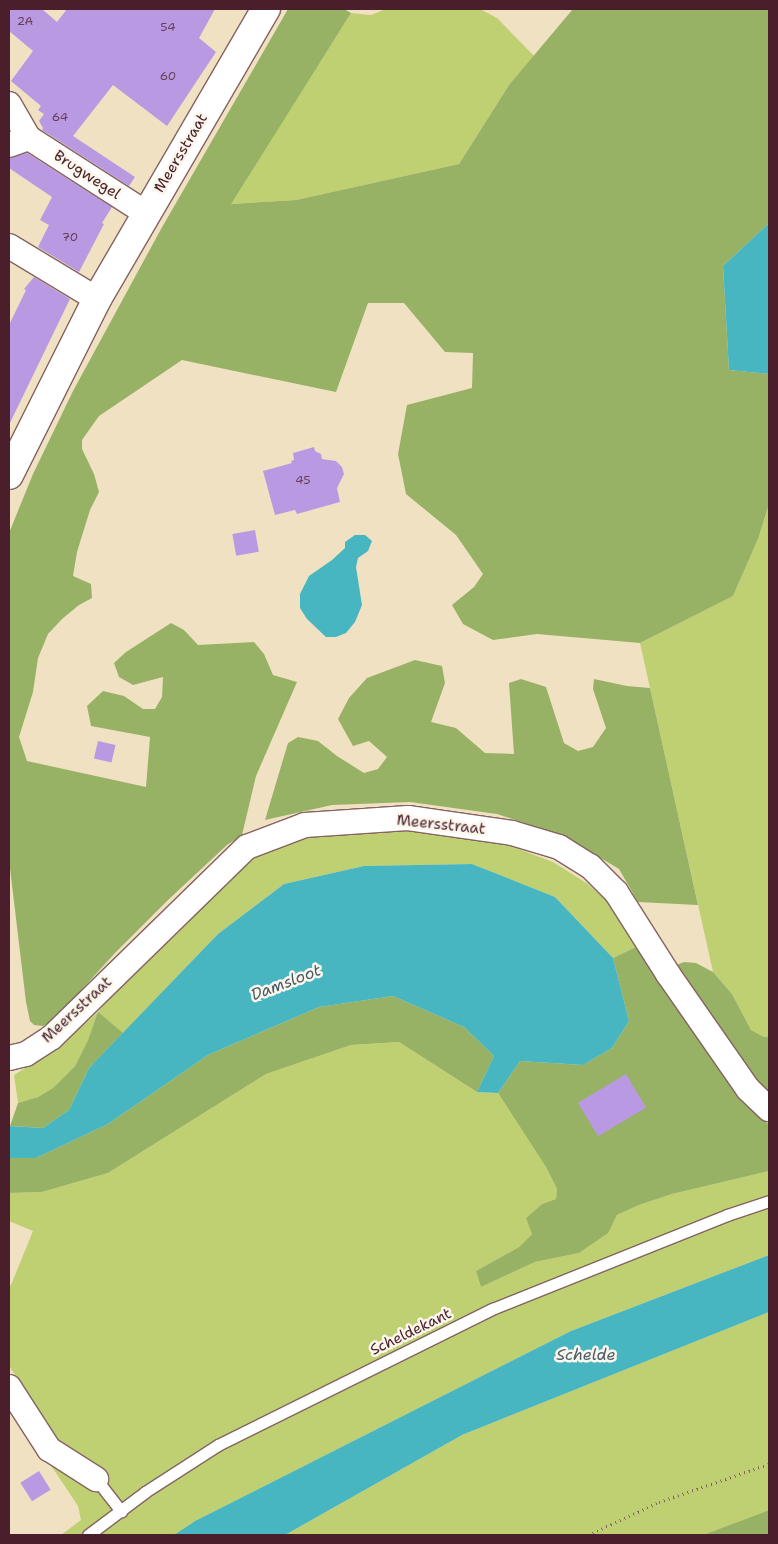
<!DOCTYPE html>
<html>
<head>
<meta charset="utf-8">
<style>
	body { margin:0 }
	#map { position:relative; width:778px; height:1544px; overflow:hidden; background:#f1e1c3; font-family:"Shantell Sans",sans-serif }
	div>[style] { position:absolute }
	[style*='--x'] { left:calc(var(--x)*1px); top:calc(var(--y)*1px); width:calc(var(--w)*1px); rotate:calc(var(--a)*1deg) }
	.green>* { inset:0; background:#bfd073 }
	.forest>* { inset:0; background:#97b265 }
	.water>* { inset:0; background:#47b6c1 }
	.building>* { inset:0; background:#b99ae2; transform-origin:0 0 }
	.path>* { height:3px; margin-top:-1.5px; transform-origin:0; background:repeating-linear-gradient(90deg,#846360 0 1px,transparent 0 5px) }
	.roads { filter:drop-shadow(1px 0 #846360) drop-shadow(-1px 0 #846360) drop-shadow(0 1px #846360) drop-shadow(0 -1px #846360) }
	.lane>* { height:11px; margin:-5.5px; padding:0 5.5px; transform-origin:5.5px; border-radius:5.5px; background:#fff }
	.street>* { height:24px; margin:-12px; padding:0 12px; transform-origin:12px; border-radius:12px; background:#fff }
	.secondary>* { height:28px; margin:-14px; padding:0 14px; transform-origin:14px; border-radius:14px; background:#fff }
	span { translate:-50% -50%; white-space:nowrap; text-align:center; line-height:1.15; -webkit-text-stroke:5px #fbf7ec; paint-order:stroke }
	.number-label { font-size:12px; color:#663e59 }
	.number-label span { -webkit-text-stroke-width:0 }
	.street-label { font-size:15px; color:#4a1f2b }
	.water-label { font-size:16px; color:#495b67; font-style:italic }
	.frame { position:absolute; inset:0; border:10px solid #4a1f2b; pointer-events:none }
</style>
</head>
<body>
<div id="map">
	<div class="green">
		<i style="clip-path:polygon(386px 9px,480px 9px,497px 18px,534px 56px,509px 85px,459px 164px,296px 200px,230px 204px,351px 13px,371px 15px)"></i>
		<i style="clip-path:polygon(769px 504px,769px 1037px,764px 1037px,751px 1030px,732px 994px,713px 972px,640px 643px,733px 596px,758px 539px)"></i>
		<i style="clip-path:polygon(397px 829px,508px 845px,553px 862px,588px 884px,610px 904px,636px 947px,613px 958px,555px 897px,472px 864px,364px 866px,284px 884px,218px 934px,123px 1033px,98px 1013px,88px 1040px,75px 1066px,53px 1088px,38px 1097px,18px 1103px,14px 1075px,60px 1046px,98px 1012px,115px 990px,229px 877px,263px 852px,305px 838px,339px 831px)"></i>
		<i style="clip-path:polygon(399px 1042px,477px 1092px,498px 1093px,546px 1167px,557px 1189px,556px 1199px,542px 1204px,526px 1218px,533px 1233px,519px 1247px,476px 1271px,481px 1287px,535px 1262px,579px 1253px,607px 1233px,617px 1215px,639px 1205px,672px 1194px,769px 1171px,769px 1255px,571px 1331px,195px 1521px,174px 1535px,61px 1535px,81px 1520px,78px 1506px,42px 1452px,45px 1419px,9px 1366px,9px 1284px,11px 1285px,33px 1231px,9px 1221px,9px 1193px,42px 1192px,108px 1173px,266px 1074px,351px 1045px)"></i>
		<i style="clip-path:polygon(769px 1312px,769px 1510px,703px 1535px,285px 1535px,462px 1435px)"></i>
	</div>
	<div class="forest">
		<i style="clip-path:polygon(288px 9px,344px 9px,351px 13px,231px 204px,296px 200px,459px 164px,509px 85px,573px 9px,769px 9px,769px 223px,723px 266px,729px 370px,769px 374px,769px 504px,758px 539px,733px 596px,640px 643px,537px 634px,493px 640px,463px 624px,452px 605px,474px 587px,483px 574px,456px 535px,406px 494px,398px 454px,407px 405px,472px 388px,473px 353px,445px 352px,404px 303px,368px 303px,336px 392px,182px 360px,99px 416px,82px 440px,82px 449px,94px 474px,99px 492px,90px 510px,77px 552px,73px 576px,91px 584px,92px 598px,79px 605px,62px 619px,48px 634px,38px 658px,33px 692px,19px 737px,27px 761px,146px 787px,150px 737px,91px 726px,87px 706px,103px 691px,124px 696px,143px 709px,155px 709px,162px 697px,163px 677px,133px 685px,119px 677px,114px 663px,126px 652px,171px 623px,184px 630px,198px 645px,254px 642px,264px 654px,273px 675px,297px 682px,256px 776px,242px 835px,227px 845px,168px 900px,115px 953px,54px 1020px,43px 1026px,34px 1025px,30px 1021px,26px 1002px,9px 860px,9px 533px,33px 474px,73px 391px,161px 229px)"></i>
		<i style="clip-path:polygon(415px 660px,442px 666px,445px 683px,431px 722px,456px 728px,485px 753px,514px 754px,509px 683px,521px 679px,546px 687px,564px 743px,578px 751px,593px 747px,606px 728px,593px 689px,594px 679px,627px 686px,650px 688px,698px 905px,638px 902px,619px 869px,564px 836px,497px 814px,410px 802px,332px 805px,265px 820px,288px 743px,298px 737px,318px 741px,337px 756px,364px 773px,378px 769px,387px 757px,369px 741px,353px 746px,338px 719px,349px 698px,367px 678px)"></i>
		<i style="clip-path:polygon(636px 947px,674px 1003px,748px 1103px,769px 1125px,769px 1171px,672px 1194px,639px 1205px,617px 1215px,608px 1233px,579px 1253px,535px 1262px,481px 1287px,476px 1271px,519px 1247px,532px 1234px,526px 1218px,542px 1204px,556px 1199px,557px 1189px,546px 1167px,498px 1093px,520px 1061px,583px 1065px,612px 1048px,629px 1021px,613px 958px)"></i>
		<i style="clip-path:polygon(684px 962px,696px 963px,713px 972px,732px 994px,751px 1030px,764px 1037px,769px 1037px,769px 1093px,745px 1066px,674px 966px)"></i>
		<i style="clip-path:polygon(393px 996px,464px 1027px,494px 1056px,477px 1092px,399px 1042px,351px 1045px,266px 1074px,108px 1173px,42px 1192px,9px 1193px,9px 1158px,36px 1158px,108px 1124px,208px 1055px,319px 1007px)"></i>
		<i style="clip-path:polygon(98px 1012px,123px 1033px,89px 1068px,69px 1110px,43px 1128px,10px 1126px,18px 1103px,38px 1097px,53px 1088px,75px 1066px,88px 1040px)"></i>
		<i style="clip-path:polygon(769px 1510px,769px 1535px,703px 1535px)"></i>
	</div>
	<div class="water">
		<i style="clip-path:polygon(769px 223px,769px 374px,729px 370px,723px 266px)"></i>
		<i style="clip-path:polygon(355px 535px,365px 535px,372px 541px,368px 551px,358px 558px,356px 567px,362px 605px,355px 622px,346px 633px,336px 637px,326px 637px,307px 619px,300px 608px,300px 594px,309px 576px,332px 560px,345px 548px,345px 542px)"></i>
		<i style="clip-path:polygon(472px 864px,555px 897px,613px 958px,629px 1021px,612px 1048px,583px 1065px,520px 1061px,498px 1093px,477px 1092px,494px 1056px,464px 1027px,393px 996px,319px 1007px,208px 1055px,108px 1124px,36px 1158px,9px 1158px,9px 1126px,43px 1128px,69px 1110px,89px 1068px,218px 934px,284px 884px,364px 866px)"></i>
		<i style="clip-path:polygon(769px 1255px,769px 1312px,462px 1435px,285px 1535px,174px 1535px,195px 1521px,571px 1331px)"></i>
	</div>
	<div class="building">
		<i style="clip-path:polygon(9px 9px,42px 9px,57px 22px,67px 9px,215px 9px,199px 38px,216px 52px,167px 126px,113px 85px,73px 136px,135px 177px,129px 186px,42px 130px,43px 128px,39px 121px,44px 114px,38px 110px,41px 106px,11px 81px,33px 51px,9px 31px)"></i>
		<i style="clip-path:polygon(27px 153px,112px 207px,102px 223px,104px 224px,79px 272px,38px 247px,49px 225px,40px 220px,52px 197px,9px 168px,9px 158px)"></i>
		<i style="clip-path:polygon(34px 277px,70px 299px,9px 425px,9px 325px,26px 290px,24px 289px)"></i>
		<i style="clip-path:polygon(314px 447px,315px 451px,321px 454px,322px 459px,336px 461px,342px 467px,344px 474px,337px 488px,340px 502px,297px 514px,295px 510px,275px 515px,263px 471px,292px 463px,291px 461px,294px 460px,293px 453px)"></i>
		<i style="left:255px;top:530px;width:22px;height:23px;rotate:80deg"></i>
		<i style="left:98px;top:741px;width:18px;height:18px;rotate:13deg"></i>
		<i style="left:626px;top:1074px;width:39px;height:56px;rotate:59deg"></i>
		<i style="left:39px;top:1471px;width:22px;height:22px;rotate:58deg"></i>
	</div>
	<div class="path">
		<i style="--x:588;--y:1535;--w:78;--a:-24.9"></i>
		<i style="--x:659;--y:1502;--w:116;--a:-19.1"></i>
	</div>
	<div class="roads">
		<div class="lane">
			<i style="--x:96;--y:1479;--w:41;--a:52"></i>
			<i style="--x:88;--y:1535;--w:71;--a:-37"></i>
			<i style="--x:145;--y:1492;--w:87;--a:-32.8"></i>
			<i style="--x:218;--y:1445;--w:306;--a:-26.4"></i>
			<i style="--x:492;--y:1309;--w:253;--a:-21.8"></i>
			<i style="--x:727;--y:1215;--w:44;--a:-18.4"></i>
		</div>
		<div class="street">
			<i style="--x:9;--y:104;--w:39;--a:60"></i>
			<i style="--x:29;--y:138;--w:21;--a:161"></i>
			<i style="--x:29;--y:138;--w:139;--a:32.7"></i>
			<i style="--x:9;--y:246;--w:103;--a:31.1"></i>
			<i style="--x:9;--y:1058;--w:17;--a:-13"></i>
			<i style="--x:26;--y:1054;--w:31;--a:-33"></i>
			<i style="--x:52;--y:1037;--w:272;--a:-44.3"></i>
			<i style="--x:247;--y:847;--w:62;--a:-20.8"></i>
			<i style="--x:305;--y:825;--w:103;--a:-3.9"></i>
			<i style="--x:408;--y:818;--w:105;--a:8.2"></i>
			<i style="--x:512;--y:833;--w:49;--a:16.6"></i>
			<i style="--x:559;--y:847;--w:36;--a:32"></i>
			<i style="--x:590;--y:866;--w:37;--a:45"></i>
			<i style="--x:616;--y:892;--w:97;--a:57.6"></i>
			<i style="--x:668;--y:974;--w:140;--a:55.2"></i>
			<i style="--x:748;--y:1089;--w:29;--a:44"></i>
			<i style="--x:9;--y:1387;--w:74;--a:57.2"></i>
			<i style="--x:49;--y:1449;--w:56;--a:32.6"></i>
		</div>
		<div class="secondary">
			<i style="--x:9;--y:475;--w:197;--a:-63.4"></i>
			<i style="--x:97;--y:299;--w:336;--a:-59.8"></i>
		</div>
	</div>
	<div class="number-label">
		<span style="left:25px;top:22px">2A</span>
		<span style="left:168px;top:28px">54</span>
		<span style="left:168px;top:77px">60</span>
		<span style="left:60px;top:118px">64</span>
		<span style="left:70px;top:238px">70</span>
		<span style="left:303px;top:481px">45</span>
	</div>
	<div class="street-label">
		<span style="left:181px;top:153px;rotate:-59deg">Meersstraat</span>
		<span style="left:87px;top:175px;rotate:33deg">Brugwegel</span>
		<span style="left:441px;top:825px;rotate:6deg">Meersstraat</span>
		<span style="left:77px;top:1010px;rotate:-43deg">Meersstraat</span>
		<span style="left:411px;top:1332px;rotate:-26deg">Scheldekant</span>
	</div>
	<div class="water-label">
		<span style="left:286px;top:983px;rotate:-21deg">Damsloot</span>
		<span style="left:586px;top:1355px">Schelde</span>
	</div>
	<div class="frame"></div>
</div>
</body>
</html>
